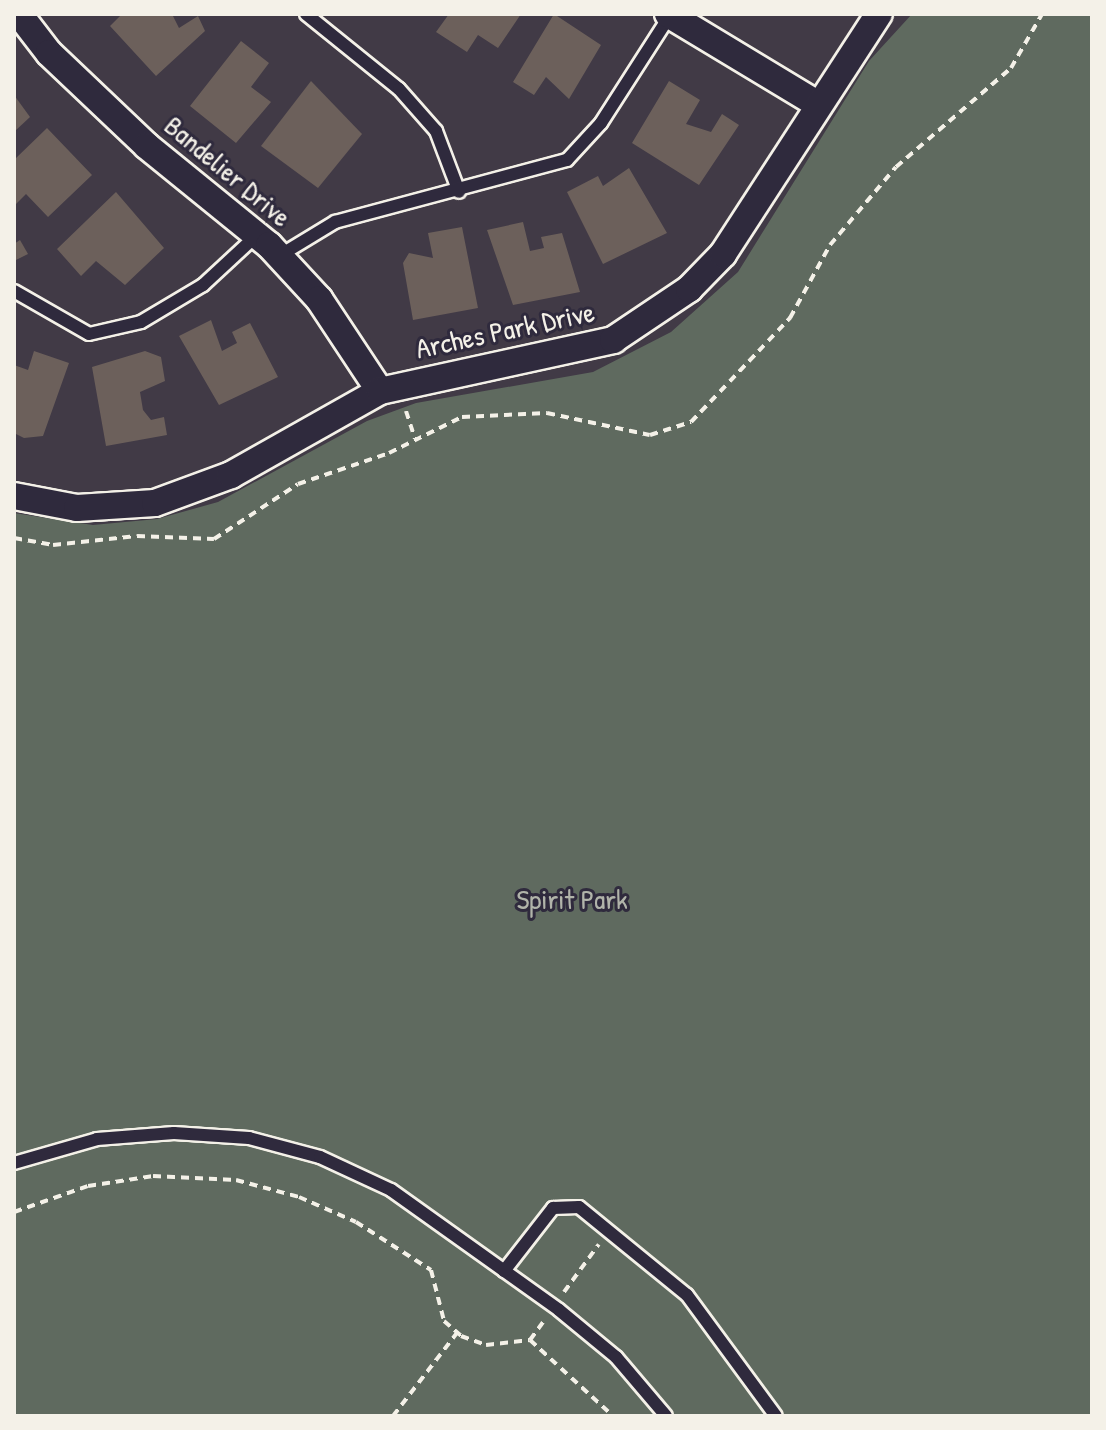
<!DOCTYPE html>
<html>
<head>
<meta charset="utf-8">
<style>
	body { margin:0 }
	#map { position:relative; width:1106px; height:1430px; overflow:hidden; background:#413a46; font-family:"Patrick Hand",sans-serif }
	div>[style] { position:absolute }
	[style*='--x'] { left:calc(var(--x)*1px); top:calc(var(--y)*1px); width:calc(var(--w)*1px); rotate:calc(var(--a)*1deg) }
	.green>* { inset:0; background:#5f6a5f }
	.building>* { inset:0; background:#6c605b }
	.path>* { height:4px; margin-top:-2px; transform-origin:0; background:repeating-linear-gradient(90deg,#f4f1e8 0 8px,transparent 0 14px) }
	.roads { filter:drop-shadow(2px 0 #f4f1e8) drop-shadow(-2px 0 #f4f1e8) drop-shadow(0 2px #f4f1e8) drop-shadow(0 -2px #f4f1e8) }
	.service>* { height:12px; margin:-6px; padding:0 6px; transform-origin:6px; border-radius:6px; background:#2f2a3d }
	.minor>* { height:26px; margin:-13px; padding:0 13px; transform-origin:13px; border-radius:13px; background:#2f2a3d }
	span { translate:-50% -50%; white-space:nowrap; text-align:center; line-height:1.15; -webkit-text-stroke:6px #2f2a3d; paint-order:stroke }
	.street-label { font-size:28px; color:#f4f1e8 }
	.park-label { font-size:28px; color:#b1b4aa }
	.frame { position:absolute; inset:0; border:16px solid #f4f1e8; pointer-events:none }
</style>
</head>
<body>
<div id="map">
	<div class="green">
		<i style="clip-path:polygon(912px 14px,1092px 14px,1092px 1416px,14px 1416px,14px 513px,93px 525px,157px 519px,218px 502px,367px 421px,416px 403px,593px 372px,671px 332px,738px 272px,869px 61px)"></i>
	</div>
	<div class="building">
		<i style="clip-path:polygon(122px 14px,172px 14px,179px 28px,198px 16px,205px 31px,156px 76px,110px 26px)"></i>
		<i style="clip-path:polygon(449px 14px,521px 14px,498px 48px,478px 35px,467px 52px,436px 32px)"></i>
		<i style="clip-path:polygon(554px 14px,601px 45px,569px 99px,546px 77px,534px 95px,513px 82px)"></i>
		<i style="clip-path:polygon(241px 41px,269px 63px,251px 87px,271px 102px,236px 143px,190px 106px)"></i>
		<i style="clip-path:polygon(311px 81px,362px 134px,318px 188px,261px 146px)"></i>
		<i style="clip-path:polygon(669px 81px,700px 100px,686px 124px,711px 132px,722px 114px,739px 125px,699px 185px,632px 143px)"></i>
		<i style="clip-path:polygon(14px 95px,30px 117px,14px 132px)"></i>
		<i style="clip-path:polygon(47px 128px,92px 175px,48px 217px,26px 194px,14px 206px,14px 160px)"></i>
		<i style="clip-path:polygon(629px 168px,667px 233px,603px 264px,567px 192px,598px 176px,603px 186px)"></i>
		<i style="clip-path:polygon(116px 192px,164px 248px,125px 285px,96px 261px,81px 276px,57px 249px)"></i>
		<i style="clip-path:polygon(523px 222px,530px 251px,544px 248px,541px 237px,562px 233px,580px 292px,513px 305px,487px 230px)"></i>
		<i style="clip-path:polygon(462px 227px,478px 308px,413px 320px,403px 263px,409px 253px,433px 258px,428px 233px)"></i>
		<i style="clip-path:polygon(20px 240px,28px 254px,14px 261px,14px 244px)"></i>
		<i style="clip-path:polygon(211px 320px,222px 351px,237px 343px,232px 332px,250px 323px,278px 377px,219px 405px,179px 336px)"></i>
		<i style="clip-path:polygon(34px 351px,69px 363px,43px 436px,24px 438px,14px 433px,14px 365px,28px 370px)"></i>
		<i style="clip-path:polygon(145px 351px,161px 357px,165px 381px,140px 392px,143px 410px,151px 420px,164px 417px,167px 435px,106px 446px,92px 367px)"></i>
	</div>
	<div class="path">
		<i style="--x:406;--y:411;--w:29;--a:72"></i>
		<i style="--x:14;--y:538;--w:40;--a:10"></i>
		<i style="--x:53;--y:545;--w:84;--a:-6.1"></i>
		<i style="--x:137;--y:536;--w:77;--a:2.2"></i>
		<i style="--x:214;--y:539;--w:100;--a:-33.2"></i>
		<i style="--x:298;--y:484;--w:96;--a:-18.8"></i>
		<i style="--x:389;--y:453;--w:81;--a:-26.3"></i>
		<i style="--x:462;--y:417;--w:85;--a:-2.7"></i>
		<i style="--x:547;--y:413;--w:105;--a:12.1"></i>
		<i style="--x:650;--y:435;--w:43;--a:-17.6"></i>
		<i style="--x:691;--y:422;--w:144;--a:-46.4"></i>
		<i style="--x:790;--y:318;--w:83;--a:-61.3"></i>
		<i style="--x:830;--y:245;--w:102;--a:-49.8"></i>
		<i style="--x:896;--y:167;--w:152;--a:-40.7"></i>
		<i style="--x:1011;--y:68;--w:62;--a:-60.1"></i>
		<i style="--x:14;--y:1212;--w:78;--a:-19.4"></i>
		<i style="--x:88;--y:1186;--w:66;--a:-8.7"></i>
		<i style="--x:153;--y:1176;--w:83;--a:2.8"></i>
		<i style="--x:236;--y:1180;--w:65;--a:15.1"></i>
		<i style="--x:299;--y:1197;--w:62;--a:23.7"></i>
		<i style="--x:356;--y:1222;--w:89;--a:32.6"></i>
		<i style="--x:431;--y:1270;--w:53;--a:75.7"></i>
		<i style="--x:444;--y:1321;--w:23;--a:41"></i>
		<i style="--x:461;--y:1336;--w:27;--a:20"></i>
		<i style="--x:486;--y:1345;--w:44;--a:-6.5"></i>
		<i style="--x:530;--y:1340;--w:113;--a:42.5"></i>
		<i style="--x:564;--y:1292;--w:59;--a:-53.9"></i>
		<i style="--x:530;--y:1340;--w:22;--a:-54"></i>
		<i style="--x:393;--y:1416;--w:105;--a:-52.4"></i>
	</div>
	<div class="roads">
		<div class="service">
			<i style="--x:306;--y:14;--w:119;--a:38.9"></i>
			<i style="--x:399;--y:89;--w:56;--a:48.6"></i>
			<i style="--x:436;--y:131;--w:65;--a:69.3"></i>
			<i style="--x:279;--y:256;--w:66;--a:-31.3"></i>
			<i style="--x:335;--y:222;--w:240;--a:-15"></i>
			<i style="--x:567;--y:160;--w:50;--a:-47.4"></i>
			<i style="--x:601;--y:123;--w:130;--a:-57.3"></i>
			<i style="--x:14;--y:291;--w:86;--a:29.8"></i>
			<i style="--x:89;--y:334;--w:53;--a:-13"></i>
			<i style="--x:141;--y:322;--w:72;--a:-30.8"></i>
			<i style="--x:203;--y:285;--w:74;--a:-42.8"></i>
			<i style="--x:14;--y:1163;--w:86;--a:-16.1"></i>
			<i style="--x:97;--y:1139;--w:77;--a:-4.5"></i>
			<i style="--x:174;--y:1133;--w:75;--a:3.8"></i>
			<i style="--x:249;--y:1138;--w:73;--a:15"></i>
			<i style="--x:320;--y:1157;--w:78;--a:24.9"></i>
			<i style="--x:391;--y:1190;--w:206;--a:35.5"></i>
			<i style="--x:559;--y:1310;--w:74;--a:39.5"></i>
			<i style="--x:616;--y:1357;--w:77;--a:49.7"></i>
			<i style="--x:504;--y:1271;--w:80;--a:-52.1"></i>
			<i style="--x:553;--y:1208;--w:26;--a:-2"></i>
			<i style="--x:579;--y:1207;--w:139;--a:39.2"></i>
			<i style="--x:687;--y:1295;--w:150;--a:53.7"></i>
		</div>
		<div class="minor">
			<i style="--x:19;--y:14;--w:49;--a:52.4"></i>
			<i style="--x:49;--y:53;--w:135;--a:43.5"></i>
			<i style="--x:147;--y:146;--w:157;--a:39.1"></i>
			<i style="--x:269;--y:245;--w:74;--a:47.2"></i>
			<i style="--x:319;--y:299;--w:110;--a:56.5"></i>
			<i style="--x:668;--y:14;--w:174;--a:31.1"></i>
			<i style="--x:14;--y:496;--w:64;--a:10.8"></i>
			<i style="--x:77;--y:508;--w:78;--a:-3.7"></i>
			<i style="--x:155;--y:503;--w:81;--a:-20.2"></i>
			<i style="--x:231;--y:475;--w:171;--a:-29.4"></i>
			<i style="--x:380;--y:391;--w:239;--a:-12.3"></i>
			<i style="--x:613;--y:340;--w:92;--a:-33.9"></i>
			<i style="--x:689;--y:289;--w:49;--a:-45.8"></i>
			<i style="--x:723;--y:254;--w:286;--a:-57"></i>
		</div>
	</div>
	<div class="street-label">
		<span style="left:228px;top:171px;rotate:40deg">Bandelier Drive</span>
		<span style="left:505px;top:330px;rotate:-12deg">Arches Park Drive</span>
	</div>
	<div class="park-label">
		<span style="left:572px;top:899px">Spirit Park</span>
	</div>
	<div class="frame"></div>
</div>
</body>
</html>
